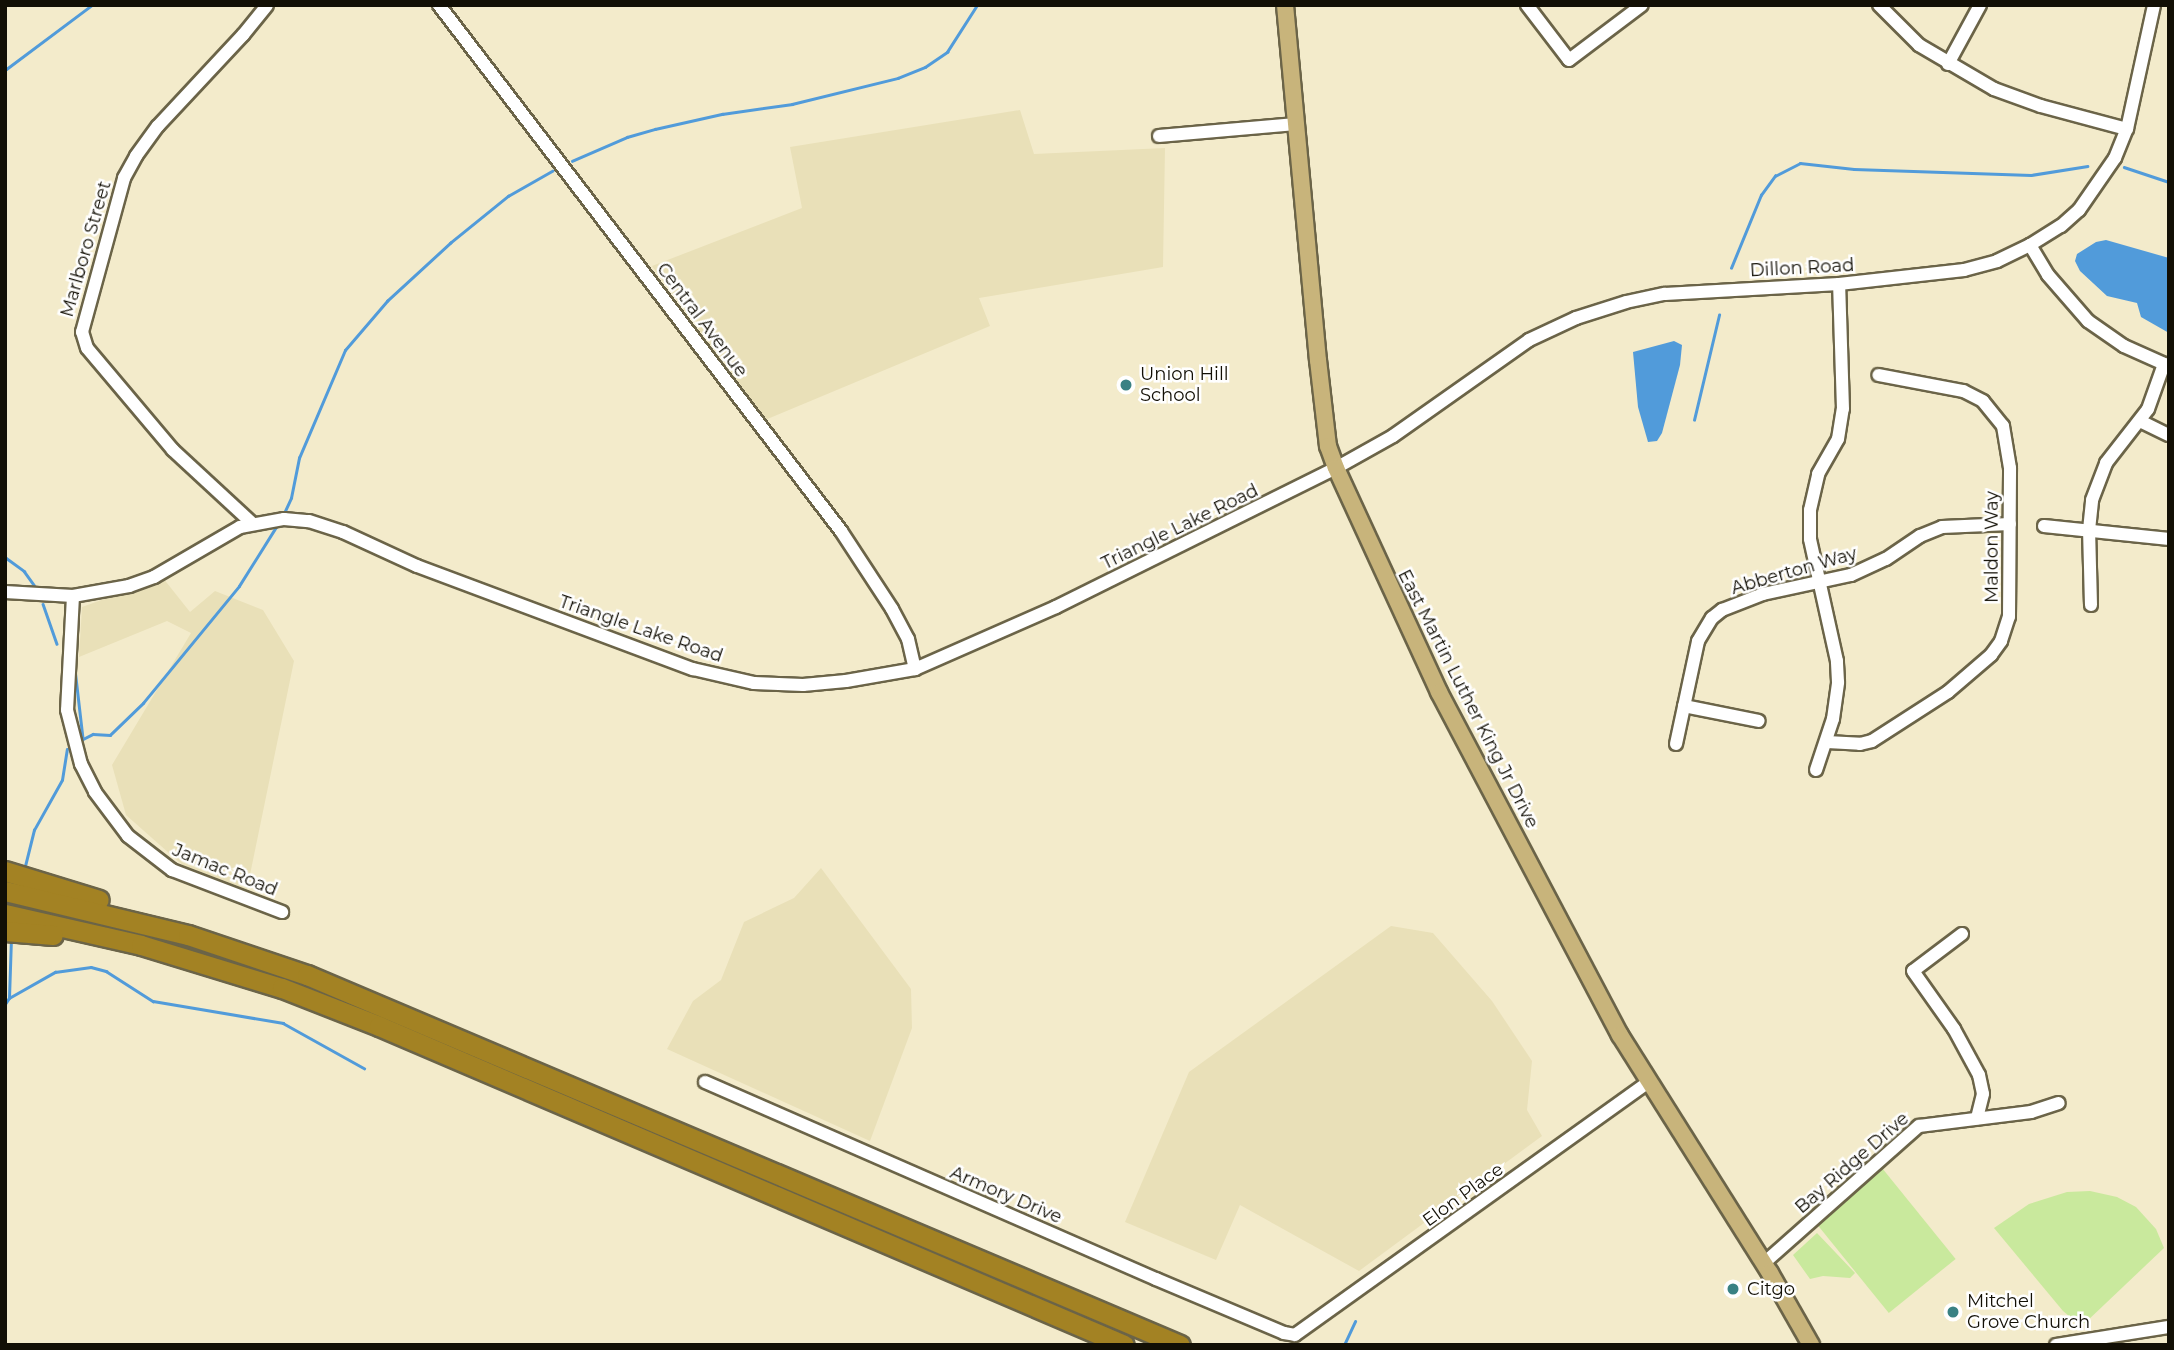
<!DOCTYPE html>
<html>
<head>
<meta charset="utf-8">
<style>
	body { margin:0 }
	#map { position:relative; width:2174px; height:1350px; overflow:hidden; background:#f3ebcb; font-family:Montserrat,sans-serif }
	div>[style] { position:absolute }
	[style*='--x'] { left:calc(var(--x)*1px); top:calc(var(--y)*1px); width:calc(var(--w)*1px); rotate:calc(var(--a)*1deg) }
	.built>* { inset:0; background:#e9e0b8 }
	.green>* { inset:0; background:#c9e99d; transform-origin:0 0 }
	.water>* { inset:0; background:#519bda }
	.stream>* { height:2.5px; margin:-1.25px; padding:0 1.25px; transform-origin:1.25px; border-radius:1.25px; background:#519bda }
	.roads { filter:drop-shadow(2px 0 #6b6448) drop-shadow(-2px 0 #6b6448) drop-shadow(0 2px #6b6448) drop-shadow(0 -2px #6b6448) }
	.minor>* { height:12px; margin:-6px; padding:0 6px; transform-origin:6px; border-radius:6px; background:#fff }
	.major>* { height:16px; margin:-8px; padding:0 8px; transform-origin:8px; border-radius:8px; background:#c8b47b }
	.highway>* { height:19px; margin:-9.5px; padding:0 9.5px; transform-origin:9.5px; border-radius:9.5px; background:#a38223 }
	.dots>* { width:19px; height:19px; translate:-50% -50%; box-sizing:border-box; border:4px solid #fff; border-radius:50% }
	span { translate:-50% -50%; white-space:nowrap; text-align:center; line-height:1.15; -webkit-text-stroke:5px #fff; paint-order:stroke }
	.street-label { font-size:18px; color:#120f05 }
	.poi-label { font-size:18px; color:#120f05 }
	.left { translate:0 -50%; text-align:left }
	.frame { position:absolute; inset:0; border:7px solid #120f05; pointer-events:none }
</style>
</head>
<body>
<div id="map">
	<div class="built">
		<i style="clip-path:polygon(1020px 110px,1034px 154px,1165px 148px,1163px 267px,979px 298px,990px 326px,765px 420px,652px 266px,802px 208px,790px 147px)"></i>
		<i style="clip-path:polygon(163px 578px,190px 612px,215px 591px,263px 610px,294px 661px,246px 894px,187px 869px,126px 815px,112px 765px,191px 633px,167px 621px,79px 657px,82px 607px)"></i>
		<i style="clip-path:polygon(821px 868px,911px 989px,912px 1028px,870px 1141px,667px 1049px,693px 1001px,721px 980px,744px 922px,794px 898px)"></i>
		<i style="clip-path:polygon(1391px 926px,1433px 933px,1492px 1001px,1532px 1061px,1527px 1110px,1542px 1136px,1359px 1271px,1240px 1205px,1216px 1260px,1125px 1222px,1189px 1072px)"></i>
	</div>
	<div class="green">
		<i style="left:1882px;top:1168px;width:117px;height:86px;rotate:51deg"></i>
		<i style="clip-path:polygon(2090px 1191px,2117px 1197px,2136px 1207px,2156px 1229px,2164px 1248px,2085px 1323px,2076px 1322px,2063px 1311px,1994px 1228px,2029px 1204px,2067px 1192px)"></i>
		<i style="clip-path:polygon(1817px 1233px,1855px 1273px,1850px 1278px,1823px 1276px,1810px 1279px,1793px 1255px)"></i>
	</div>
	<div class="water">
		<i style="clip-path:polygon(2106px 240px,2169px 258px,2169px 333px,2141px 317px,2137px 303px,2107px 296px,2080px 271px,2075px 261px,2077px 254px,2096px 242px)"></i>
		<i style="clip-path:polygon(1674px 341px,1682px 345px,1680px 365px,1662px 433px,1657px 441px,1648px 442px,1638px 407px,1633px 352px)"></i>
	</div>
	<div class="stream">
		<i style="--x:5;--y:70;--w:109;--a:-36.8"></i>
		<i style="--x:572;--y:161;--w:60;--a:-23.6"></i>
		<i style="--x:627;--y:137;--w:29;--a:-16"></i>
		<i style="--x:655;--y:129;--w:69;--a:-12.6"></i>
		<i style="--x:722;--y:114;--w:71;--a:-8.1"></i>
		<i style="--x:792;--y:104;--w:109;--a:-13.8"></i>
		<i style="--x:898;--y:78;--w:29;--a:-22"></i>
		<i style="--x:925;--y:67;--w:27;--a:-34"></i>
		<i style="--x:947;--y:52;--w:56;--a:-57.4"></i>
		<i style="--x:2124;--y:167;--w:47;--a:18.4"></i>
		<i style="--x:1731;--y:268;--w:79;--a:-67.7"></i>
		<i style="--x:1761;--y:195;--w:24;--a:-54"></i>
		<i style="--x:1775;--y:176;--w:28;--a:-27"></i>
		<i style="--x:1800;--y:163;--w:54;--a:6.3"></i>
		<i style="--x:1854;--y:169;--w:177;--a:1.9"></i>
		<i style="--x:2031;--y:175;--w:57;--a:-9.1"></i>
		<i style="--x:1694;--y:420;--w:108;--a:-76.6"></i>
		<i style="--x:285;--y:511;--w:14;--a:-65"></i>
		<i style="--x:291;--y:498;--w:41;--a:-78.7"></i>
		<i style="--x:299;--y:458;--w:117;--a:-66.9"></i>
		<i style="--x:345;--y:350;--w:65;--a:-49.4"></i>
		<i style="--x:387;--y:301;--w:86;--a:-42.6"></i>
		<i style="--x:450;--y:243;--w:75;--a:-39"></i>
		<i style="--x:508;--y:196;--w:51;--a:-29.6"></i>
		<i style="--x:5;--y:557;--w:24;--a:36"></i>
		<i style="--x:24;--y:571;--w:17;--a:54"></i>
		<i style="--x:43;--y:604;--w:42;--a:70.7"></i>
		<i style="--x:75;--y:669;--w:69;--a:83.4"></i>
		<i style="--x:81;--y:740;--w:13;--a:-27"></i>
		<i style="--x:93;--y:734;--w:17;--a:3"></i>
		<i style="--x:110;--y:735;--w:46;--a:-44.1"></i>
		<i style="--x:143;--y:703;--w:151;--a:-50.6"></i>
		<i style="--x:239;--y:586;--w:70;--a:-57.9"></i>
		<i style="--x:25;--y:866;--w:37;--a:-76"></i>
		<i style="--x:34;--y:830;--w:57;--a:-60.8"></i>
		<i style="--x:62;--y:780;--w:31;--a:-81"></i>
		<i style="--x:9;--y:998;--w:53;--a:-29.5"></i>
		<i style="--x:55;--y:972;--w:36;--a:-8"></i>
		<i style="--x:91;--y:967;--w:16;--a:15"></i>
		<i style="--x:106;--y:971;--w:56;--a:32.6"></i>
		<i style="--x:153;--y:1001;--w:132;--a:9.6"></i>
		<i style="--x:283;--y:1023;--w:93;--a:29.1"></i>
		<i style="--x:5;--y:1004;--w:7;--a:-56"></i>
		<i style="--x:9;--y:998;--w:59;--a:-88.1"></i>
		<i style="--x:1344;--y:1345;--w:26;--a:-65"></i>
	</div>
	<div class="roads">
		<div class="minor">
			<i style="--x:439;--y:5;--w:662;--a:52.61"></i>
			<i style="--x:841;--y:531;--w:93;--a:56.8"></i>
			<i style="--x:892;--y:609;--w:34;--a:62"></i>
			<i style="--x:908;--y:639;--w:31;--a:77"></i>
			<i style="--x:1527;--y:5;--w:69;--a:52.6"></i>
			<i style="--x:1569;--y:60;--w:91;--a:-37"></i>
			<i style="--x:1879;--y:5;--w:57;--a:45"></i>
			<i style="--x:1919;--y:45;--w:87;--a:30.4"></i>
			<i style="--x:1994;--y:89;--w:50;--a:19.9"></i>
			<i style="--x:2041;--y:106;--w:89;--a:15"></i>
			<i style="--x:1948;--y:64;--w:67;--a:-61.5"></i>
			<i style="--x:1159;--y:136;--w:137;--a:-5"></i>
			<i style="--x:2030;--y:245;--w:35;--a:59"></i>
			<i style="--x:2048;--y:275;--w:61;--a:49"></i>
			<i style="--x:2088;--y:321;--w:44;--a:34.8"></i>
			<i style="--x:2124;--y:346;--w:49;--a:24"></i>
			<i style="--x:2140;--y:421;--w:32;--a:26"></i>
			<i style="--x:252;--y:523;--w:108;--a:-137.3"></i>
			<i style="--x:173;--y:450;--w:133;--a:-130.1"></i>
			<i style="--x:87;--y:348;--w:17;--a:-107"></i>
			<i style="--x:82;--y:332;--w:160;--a:-74.7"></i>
			<i style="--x:124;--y:178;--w:25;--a:-61"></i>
			<i style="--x:136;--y:156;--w:37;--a:-54"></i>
			<i style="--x:158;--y:126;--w:125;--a:-47"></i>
			<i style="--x:243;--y:35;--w:38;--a:-51"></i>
			<i style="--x:2044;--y:526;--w:126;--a:5.9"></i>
			<i style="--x:5;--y:592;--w:68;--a:3.4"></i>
			<i style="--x:73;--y:596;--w:57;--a:-10.1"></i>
			<i style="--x:129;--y:586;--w:27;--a:-20"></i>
			<i style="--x:154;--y:577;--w:99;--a:-30.2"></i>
			<i style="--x:240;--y:527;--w:45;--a:-10.3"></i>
			<i style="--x:284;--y:519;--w:25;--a:5"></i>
			<i style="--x:309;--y:521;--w:36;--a:18"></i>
			<i style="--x:343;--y:532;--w:81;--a:24.7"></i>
			<i style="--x:417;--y:566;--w:295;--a:20.5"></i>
			<i style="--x:693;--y:669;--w:63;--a:12.9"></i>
			<i style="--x:754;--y:683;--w:49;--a:2.3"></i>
			<i style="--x:803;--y:685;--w:43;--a:-5.3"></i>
			<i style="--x:846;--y:681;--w:70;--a:-9.9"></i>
			<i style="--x:915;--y:669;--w:154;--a:-23.7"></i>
			<i style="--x:1056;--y:607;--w:313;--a:-26.4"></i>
			<i style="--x:1336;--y:468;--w:65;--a:-29.3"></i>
			<i style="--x:1393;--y:436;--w:166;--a:-35.2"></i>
			<i style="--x:1529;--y:340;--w:52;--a:-25.1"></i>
			<i style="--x:1576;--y:318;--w:52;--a:-17.7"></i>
			<i style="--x:1626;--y:302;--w:40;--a:-12"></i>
			<i style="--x:1665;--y:294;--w:174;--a:-3.3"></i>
			<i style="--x:1839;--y:284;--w:126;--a:-6.4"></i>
			<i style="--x:1964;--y:270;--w:34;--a:-15"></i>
			<i style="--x:1997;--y:261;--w:37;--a:-26"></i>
			<i style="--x:2030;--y:245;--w:36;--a:-32"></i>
			<i style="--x:2061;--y:226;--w:24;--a:-42"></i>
			<i style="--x:2079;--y:210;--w:63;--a:-55.3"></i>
			<i style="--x:2115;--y:158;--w:31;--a:-68"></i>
			<i style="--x:2127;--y:129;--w:127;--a:-77.7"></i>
			<i style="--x:73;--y:596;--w:114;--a:93"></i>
			<i style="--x:67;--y:710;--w:56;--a:75.5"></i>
			<i style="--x:81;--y:764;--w:31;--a:63"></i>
			<i style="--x:95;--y:792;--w:55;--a:53.1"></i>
			<i style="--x:128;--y:836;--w:56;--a:37.7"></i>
			<i style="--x:172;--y:870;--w:118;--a:20.9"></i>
			<i style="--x:2091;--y:605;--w:75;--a:-91.5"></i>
			<i style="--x:2089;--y:530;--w:30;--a:-84"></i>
			<i style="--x:2092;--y:500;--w:40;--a:-69"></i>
			<i style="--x:2106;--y:463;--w:68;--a:-52.1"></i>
			<i style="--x:2148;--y:409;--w:48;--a:-70.4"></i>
			<i style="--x:1684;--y:706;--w:76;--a:11.3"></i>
			<i style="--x:1827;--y:742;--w:33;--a:3"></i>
			<i style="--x:1860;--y:744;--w:12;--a:-14"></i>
			<i style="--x:1872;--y:741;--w:90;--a:-32.8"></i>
			<i style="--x:1948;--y:692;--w:57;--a:-40.7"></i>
			<i style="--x:1991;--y:655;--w:17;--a:-54"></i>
			<i style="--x:2001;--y:641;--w:25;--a:-72"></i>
			<i style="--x:2009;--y:617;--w:149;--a:-89.6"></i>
			<i style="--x:2010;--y:468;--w:43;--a:-99.5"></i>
			<i style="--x:2003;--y:426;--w:32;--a:-129"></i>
			<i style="--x:1983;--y:401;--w:22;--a:-153"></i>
			<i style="--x:1963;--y:391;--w:86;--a:-169.3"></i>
			<i style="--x:1676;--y:744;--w:105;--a:-77.9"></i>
			<i style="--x:1698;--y:641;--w:27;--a:-59"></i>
			<i style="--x:1712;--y:618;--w:13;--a:-39"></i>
			<i style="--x:1722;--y:610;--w:44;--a:-21.3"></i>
			<i style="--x:1763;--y:594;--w:90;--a:-12.2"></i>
			<i style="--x:1851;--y:575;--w:38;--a:-25"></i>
			<i style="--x:1886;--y:559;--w:41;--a:-34.1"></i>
			<i style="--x:1920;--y:536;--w:24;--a:-22"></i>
			<i style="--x:1942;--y:527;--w:68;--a:-2.5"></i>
			<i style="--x:1816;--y:770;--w:54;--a:-71.6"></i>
			<i style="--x:1833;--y:719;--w:37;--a:-82"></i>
			<i style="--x:1838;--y:682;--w:21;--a:-93"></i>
			<i style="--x:1837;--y:661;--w:125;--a:-102.5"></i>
			<i style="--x:1810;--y:539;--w:29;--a:-90"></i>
			<i style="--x:1810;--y:510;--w:37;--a:-77"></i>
			<i style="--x:1818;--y:474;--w:40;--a:-60.3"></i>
			<i style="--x:1838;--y:439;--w:30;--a:-81"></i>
			<i style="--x:1843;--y:409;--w:125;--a:-91.8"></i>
			<i style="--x:1962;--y:934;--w:61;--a:142.9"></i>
			<i style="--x:1913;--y:971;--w:71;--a:54.7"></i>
			<i style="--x:1954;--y:1029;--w:52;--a:61.5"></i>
			<i style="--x:1979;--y:1075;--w:19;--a:78"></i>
			<i style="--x:1983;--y:1094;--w:25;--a:104"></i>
			<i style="--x:705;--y:1082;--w:492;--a:23.6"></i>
			<i style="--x:1156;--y:1279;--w:139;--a:22.9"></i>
			<i style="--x:1284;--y:1333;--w:11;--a:10"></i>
			<i style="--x:1295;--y:1335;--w:435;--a:-35.6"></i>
			<i style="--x:1764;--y:1263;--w:207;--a:-41.5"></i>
			<i style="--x:1919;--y:1126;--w:113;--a:-7.1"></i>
			<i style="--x:2031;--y:1112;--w:29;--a:-18"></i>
			<i style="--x:2056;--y:1345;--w:114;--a:-9.1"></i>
		</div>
		<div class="major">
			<i style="--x:1285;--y:5;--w:357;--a:84.7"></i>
			<i style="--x:1318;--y:360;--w:87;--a:83.4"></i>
			<i style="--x:1328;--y:446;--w:23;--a:70"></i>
			<i style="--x:1336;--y:468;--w:247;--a:65.3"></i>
			<i style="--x:1439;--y:692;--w:388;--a:62.2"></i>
			<i style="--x:1620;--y:1035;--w:281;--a:57.8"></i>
			<i style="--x:1770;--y:1273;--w:83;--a:60.3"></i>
		</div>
		<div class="highway">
			<i style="--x:5;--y:871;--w:98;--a:17.1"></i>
			<i style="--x:5;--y:891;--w:188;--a:13.5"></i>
			<i style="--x:188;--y:935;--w:126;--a:18.6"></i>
			<i style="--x:307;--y:975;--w:948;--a:22.97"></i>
			<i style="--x:5;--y:914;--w:139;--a:12.8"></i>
			<i style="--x:141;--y:945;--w:147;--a:17"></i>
			<i style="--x:282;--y:988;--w:104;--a:21.4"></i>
			<i style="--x:379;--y:1026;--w:810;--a:23.18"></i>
			<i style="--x:5;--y:931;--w:48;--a:4.8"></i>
		</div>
	</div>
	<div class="dots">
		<i style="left:1126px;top:385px;background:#398183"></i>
		<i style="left:1733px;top:1289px;background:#398183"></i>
		<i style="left:1953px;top:1312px;background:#398183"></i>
	</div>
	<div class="street-label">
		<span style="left:86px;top:249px;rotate:-74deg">Marlboro Street</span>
		<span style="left:1802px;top:268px;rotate:-3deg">Dillon Road</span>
		<span style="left:702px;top:320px;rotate:53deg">Central Avenue</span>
		<span style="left:1180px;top:527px;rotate:-26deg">Triangle Lake Road</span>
		<span style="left:1992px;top:547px;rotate:-90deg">Maldon Way</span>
		<span style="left:1794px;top:571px;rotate:-16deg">Abberton Way</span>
		<span style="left:641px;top:629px;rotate:19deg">Triangle Lake Road</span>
		<span style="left:1468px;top:699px;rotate:63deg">East Martin Luther King Jr Drive</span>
		<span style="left:225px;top:870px;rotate:22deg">Jamac Road</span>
		<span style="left:1852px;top:1163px;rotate:-41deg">Bay Ridge Drive</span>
		<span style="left:1006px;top:1195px;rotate:23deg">Armory Drive</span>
		<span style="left:1463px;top:1195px;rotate:-36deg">Elon Place</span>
	</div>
	<div class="poi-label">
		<span class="left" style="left:1140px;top:385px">Union Hill<br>School</span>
		<span class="left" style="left:1747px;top:1289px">Citgo</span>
		<span class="left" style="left:1967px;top:1312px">Mitchel<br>Grove Church</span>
	</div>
	<div class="frame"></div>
</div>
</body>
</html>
